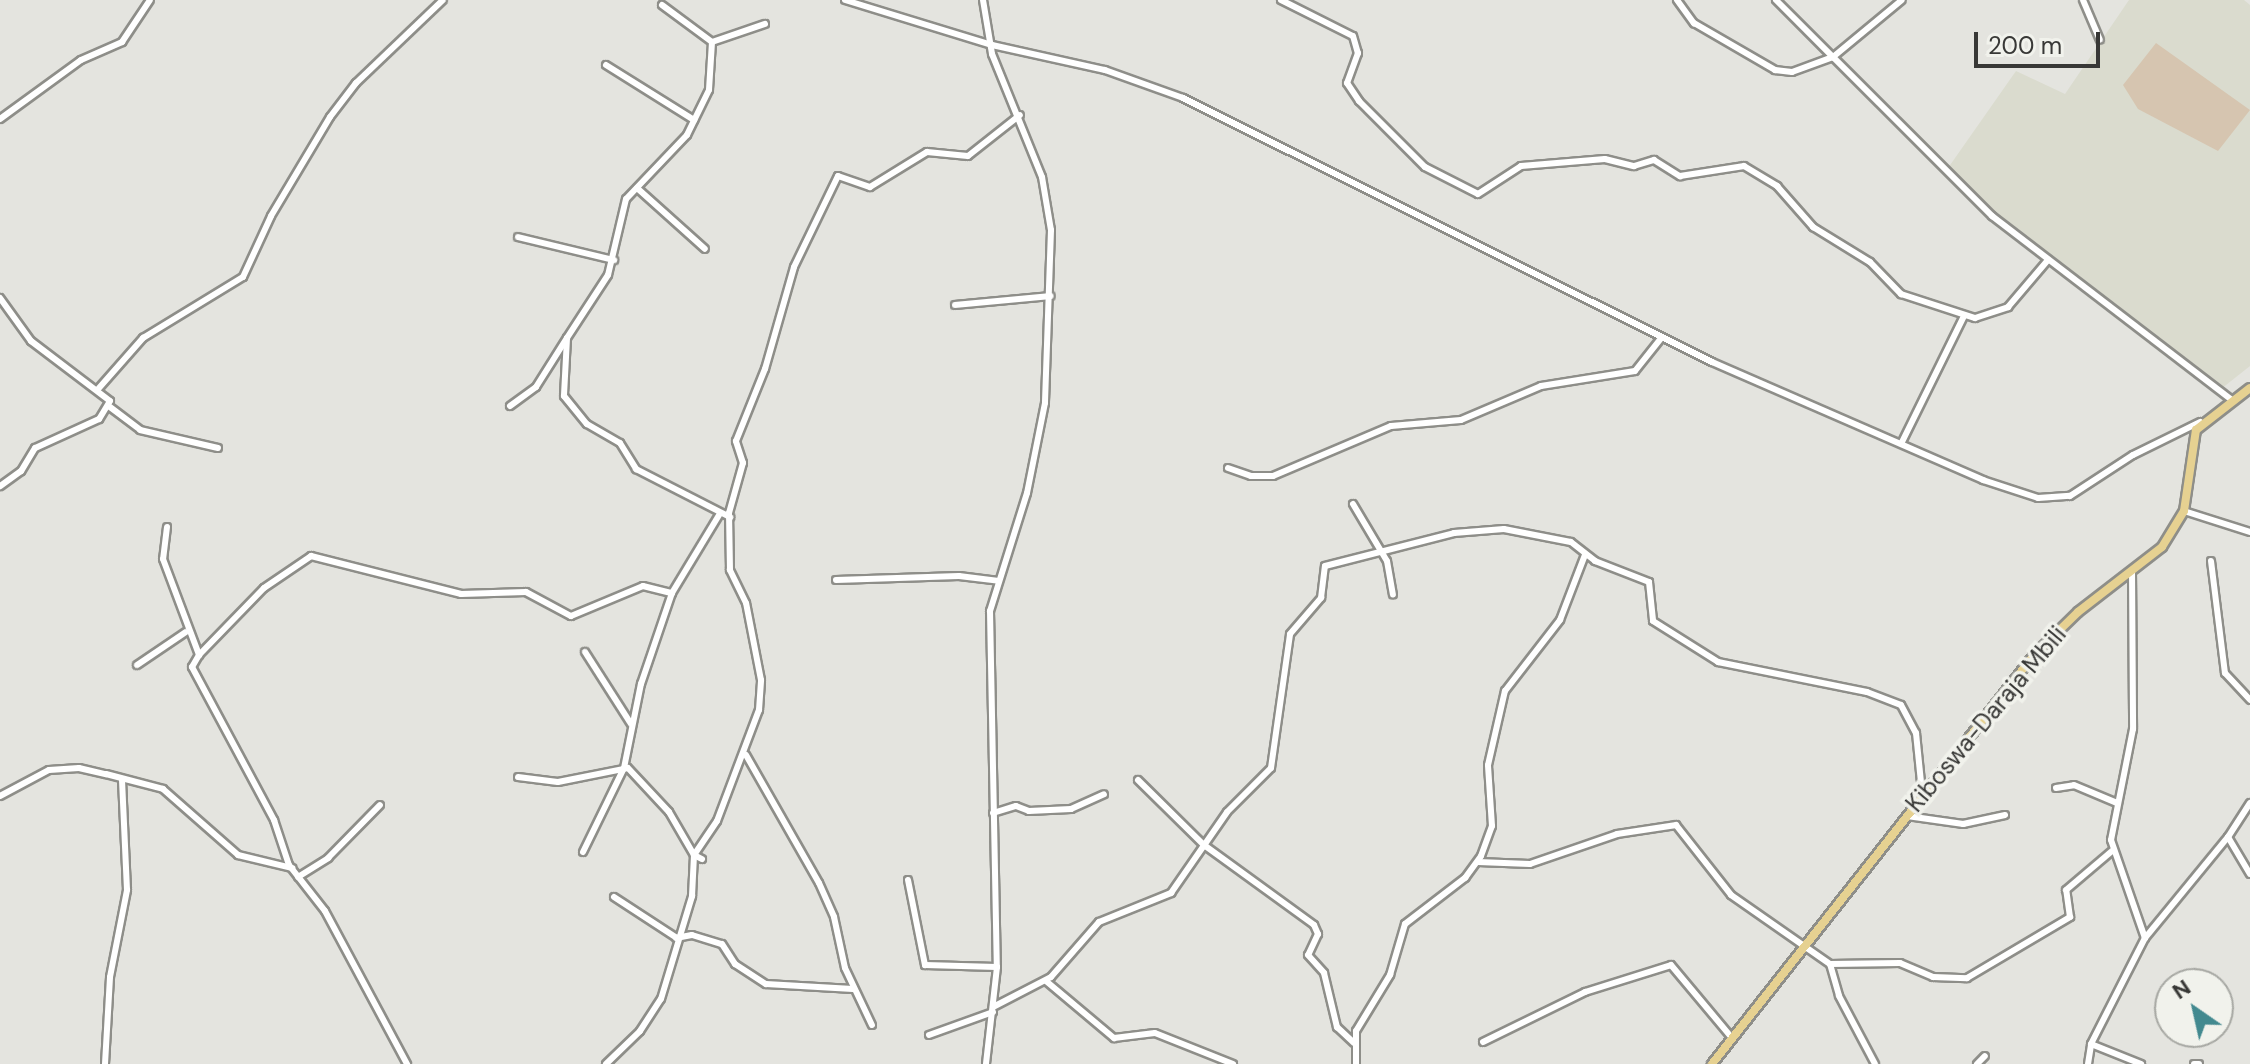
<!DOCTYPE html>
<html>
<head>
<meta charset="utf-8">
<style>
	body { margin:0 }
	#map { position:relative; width:2250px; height:1064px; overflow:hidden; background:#e4e4df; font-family:"DM Sans",sans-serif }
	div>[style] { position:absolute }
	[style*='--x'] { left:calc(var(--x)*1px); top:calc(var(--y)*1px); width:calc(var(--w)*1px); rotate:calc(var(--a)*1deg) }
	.built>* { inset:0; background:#dadbce }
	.green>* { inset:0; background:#d6c5b0 }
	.roads { filter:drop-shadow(2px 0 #8e8e89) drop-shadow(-2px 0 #8e8e89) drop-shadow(0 2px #8e8e89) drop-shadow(0 -2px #8e8e89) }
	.minor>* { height:6px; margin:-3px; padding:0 3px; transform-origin:3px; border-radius:3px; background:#fff }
	.major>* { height:8px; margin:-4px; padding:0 4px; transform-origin:4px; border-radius:4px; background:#e6d191 }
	span { translate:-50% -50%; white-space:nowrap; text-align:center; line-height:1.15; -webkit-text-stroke:7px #f1f2ec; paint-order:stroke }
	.street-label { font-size:24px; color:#383836 }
	.north { position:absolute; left:2154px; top:968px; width:80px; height:80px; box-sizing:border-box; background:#f1f2ec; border:2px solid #a7a8a3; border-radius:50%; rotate:326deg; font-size:22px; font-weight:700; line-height:32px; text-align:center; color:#383836 }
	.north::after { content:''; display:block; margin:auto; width:28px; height:36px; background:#42898f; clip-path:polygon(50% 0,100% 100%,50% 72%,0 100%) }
	.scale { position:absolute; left:1974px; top:32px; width:126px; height:36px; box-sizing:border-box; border:4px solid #383836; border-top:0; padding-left:10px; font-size:24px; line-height:28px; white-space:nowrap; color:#383836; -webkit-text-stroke:6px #f1f2ec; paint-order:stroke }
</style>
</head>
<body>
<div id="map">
	<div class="built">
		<i style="clip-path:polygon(2129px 0,2244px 0,2250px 5px,2250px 366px,2221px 389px,1985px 204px,1948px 168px,2016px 71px,2065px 94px)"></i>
	</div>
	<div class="green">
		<i style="clip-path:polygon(2156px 43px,2250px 110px,2218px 151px,2138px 109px,2123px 85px)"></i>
	</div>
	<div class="roads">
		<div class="minor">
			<i style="--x:845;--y:0;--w:154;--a:17"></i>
			<i style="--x:992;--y:45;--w:116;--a:12.5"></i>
			<i style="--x:1105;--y:70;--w:83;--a:19.7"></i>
			<i style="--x:1183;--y:98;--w:591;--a:26.52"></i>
			<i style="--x:1712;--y:362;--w:296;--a:23.5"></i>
			<i style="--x:1983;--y:480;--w:58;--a:18.1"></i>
			<i style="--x:2038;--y:498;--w:32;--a:-4"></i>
			<i style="--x:2070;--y:496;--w:75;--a:-33.1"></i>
			<i style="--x:2133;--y:455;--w:75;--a:-26.2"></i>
			<i style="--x:983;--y:0;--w:55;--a:80.5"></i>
			<i style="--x:992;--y:54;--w:133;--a:67.9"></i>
			<i style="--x:1042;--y:177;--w:54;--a:80.4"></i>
			<i style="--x:1051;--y:230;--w:173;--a:92"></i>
			<i style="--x:1045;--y:403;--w:92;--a:101.3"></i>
			<i style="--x:1027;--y:493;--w:124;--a:107.4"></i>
			<i style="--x:990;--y:611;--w:356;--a:88.9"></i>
			<i style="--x:997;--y:967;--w:98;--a:96.5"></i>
			<i style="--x:1281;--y:0;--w:80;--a:26.6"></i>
			<i style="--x:1353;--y:36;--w:18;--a:74"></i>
			<i style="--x:1358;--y:53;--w:32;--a:110"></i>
			<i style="--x:1347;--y:83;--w:22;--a:56"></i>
			<i style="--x:1359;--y:101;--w:93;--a:45"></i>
			<i style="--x:1425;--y:167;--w:59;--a:27"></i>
			<i style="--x:1478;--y:194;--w:51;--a:-33.1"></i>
			<i style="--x:1521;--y:166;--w:84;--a:-4.8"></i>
			<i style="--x:1605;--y:159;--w:30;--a:14"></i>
			<i style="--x:1634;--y:166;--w:21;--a:-17"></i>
			<i style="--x:1654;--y:160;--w:31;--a:32"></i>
			<i style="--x:1680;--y:176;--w:65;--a:-8.9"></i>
			<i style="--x:1744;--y:166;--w:39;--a:31"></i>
			<i style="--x:1777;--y:186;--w:55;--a:48.7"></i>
			<i style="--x:1813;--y:227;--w:67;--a:31.6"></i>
			<i style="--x:1870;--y:262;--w:45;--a:45.9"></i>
			<i style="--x:1901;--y:294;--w:78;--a:18"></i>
			<i style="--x:1975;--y:318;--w:35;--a:-18"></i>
			<i style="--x:2008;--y:307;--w:62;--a:-49.6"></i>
			<i style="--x:1677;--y:0;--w:29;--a:54"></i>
			<i style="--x:1694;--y:23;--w:94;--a:30.1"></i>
			<i style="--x:1775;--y:70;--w:17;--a:7"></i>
			<i style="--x:1792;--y:72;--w:44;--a:-20.1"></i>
			<i style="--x:1833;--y:57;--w:225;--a:45"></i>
			<i style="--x:1992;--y:216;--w:302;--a:37.5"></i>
			<i style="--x:1776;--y:0;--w:81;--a:45"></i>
			<i style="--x:1833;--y:57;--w:89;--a:-39.6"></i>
			<i style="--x:2083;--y:0;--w:43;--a:67"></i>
			<i style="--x:662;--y:5;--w:62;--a:36.5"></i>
			<i style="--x:712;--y:42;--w:48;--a:93.6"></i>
			<i style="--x:709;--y:90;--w:50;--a:116.1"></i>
			<i style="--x:687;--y:135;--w:88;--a:133.6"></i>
			<i style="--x:626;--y:199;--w:78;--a:103.3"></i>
			<i style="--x:608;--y:275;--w:75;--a:123.1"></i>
			<i style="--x:567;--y:338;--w:58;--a:93"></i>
			<i style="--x:564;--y:396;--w:36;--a:51"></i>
			<i style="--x:587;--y:424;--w:38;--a:30"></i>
			<i style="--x:620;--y:443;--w:31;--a:58"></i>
			<i style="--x:636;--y:469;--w:106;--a:27.1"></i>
			<i style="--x:712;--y:42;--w:56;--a:-18.8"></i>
			<i style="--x:606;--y:65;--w:104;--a:32"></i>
			<i style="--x:0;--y:119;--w:100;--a:-36.1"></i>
			<i style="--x:81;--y:60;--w:45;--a:-23.7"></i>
			<i style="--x:122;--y:42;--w:50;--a:-56.3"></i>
			<i style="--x:637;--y:188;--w:91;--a:41.9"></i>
			<i style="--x:518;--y:237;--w:99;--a:13.5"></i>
			<i style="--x:0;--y:298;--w:53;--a:54.2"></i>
			<i style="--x:31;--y:341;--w:99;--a:37.2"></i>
			<i style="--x:110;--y:401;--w:21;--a:121"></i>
			<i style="--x:99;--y:419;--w:70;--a:155.6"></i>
			<i style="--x:35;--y:448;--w:27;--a:121"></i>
			<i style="--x:21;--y:471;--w:26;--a:144"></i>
			<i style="--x:955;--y:305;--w:96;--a:-5.4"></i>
			<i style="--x:99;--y:388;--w:67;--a:-48.7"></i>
			<i style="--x:143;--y:338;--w:117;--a:-31.4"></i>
			<i style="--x:243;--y:277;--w:67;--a:-65.3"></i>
			<i style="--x:271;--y:216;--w:115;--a:-59.2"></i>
			<i style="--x:330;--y:117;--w:43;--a:-52.6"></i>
			<i style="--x:356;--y:83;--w:120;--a:-43.7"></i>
			<i style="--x:510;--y:406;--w:32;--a:-36"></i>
			<i style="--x:536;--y:387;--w:58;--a:-57.7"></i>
			<i style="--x:110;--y:407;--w:38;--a:37"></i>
			<i style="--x:140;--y:430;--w:80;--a:13"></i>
			<i style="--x:1902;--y:442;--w:140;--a:-63.8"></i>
			<i style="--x:1228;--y:468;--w:24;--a:19"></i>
			<i style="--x:1251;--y:476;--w:22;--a:0"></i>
			<i style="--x:1273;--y:476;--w:128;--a:-23"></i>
			<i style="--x:1391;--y:426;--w:70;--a:-4.9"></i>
			<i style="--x:1461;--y:420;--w:87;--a:-23"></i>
			<i style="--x:1541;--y:386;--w:95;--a:-9.1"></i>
			<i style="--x:1635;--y:371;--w:43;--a:-51.5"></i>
			<i style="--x:1353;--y:504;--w:66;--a:59.2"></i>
			<i style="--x:1387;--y:561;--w:34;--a:80"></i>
			<i style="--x:2184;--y:511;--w:69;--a:17.7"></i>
			<i style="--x:167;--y:527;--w:32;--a:97"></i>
			<i style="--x:163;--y:559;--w:103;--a:69.4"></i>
			<i style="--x:199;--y:655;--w:93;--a:-45.9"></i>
			<i style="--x:264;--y:588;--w:57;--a:-34.2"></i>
			<i style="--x:311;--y:556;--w:155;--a:14.2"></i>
			<i style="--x:461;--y:594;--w:65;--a:-1.8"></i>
			<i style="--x:526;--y:592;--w:51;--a:28.1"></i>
			<i style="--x:571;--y:616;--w:78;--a:-22.6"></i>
			<i style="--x:643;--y:586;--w:30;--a:14"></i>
			<i style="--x:2211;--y:561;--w:113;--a:82.9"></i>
			<i style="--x:2225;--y:673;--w:37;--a:47"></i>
			<i style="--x:2132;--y:571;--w:158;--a:89.6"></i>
			<i style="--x:2133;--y:729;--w:113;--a:101.2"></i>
			<i style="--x:2111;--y:840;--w:104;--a:70.9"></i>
			<i style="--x:836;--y:580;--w:123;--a:-1.9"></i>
			<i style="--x:959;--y:576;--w:38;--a:7"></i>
			<i style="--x:585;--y:652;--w:85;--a:57.4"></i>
			<i style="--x:199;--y:655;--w:14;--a:120"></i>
			<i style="--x:192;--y:667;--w:174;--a:61.8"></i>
			<i style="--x:274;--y:820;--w:47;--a:71.6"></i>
			<i style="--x:289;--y:865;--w:58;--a:52"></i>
			<i style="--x:325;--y:911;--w:174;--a:61.8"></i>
			<i style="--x:137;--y:665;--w:59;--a:-34"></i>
			<i style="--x:746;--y:755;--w:147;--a:60.3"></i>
			<i style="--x:819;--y:883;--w:37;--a:66"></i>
			<i style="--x:834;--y:917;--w:52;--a:77.8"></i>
			<i style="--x:845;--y:968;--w:63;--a:64.7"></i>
			<i style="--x:518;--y:777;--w:40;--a:7.1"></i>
			<i style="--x:558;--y:782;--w:71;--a:-11.3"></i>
			<i style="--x:628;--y:768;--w:60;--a:47"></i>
			<i style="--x:669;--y:812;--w:50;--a:59.8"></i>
			<i style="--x:694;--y:855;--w:9;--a:27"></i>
			<i style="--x:1138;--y:780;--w:93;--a:44.6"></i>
			<i style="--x:1204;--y:845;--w:136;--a:36"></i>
			<i style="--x:1314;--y:925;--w:10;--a:66"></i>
			<i style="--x:1318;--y:934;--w:23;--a:115"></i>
			<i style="--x:1308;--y:955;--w:24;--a:48"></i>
			<i style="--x:1324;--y:973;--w:56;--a:76.5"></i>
			<i style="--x:1337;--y:1027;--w:23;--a:43"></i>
			<i style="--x:2056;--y:788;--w:18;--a:-9"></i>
			<i style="--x:2074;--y:785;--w:47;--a:22.7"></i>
			<i style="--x:0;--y:796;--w:55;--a:-28"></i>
			<i style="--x:49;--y:770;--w:30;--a:-4"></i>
			<i style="--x:79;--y:768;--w:28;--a:13"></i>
			<i style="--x:106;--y:774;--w:59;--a:14.7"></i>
			<i style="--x:163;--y:789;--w:100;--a:41.3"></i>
			<i style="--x:238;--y:855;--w:56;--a:13.5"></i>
			<i style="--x:2250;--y:803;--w:40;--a:122.9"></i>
			<i style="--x:2228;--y:837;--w:43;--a:59.3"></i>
			<i style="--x:993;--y:813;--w:24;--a:-17"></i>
			<i style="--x:1016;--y:806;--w:14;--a:21"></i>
			<i style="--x:1029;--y:811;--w:42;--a:-2.7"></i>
			<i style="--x:1071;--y:809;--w:36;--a:-24"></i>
			<i style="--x:1907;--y:816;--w:57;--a:8.1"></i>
			<i style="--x:1963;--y:824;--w:43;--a:-12.1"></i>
			<i style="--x:583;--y:852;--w:93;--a:-64"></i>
			<i style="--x:624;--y:768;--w:86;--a:-78.6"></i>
			<i style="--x:641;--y:684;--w:96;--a:-71.2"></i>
			<i style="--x:672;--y:593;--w:91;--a:-58.9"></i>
			<i style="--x:1478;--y:862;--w:52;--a:2.2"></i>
			<i style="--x:1530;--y:864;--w:92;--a:-19"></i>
			<i style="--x:1617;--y:834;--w:60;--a:-8.7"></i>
			<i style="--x:1676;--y:825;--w:89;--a:51.8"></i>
			<i style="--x:1731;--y:895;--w:121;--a:34.9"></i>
			<i style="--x:1830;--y:964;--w:33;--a:74"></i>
			<i style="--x:1839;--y:996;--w:77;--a:62.1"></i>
			<i style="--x:298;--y:877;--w:36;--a:-32"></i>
			<i style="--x:328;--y:858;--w:74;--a:-45.5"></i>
			<i style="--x:908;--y:880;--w:87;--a:78.7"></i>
			<i style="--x:925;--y:965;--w:72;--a:1.6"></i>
			<i style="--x:614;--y:897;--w:75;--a:33.1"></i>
			<i style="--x:676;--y:938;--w:16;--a:-11"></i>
			<i style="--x:692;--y:935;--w:31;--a:17"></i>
			<i style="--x:722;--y:944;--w:24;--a:57"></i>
			<i style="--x:735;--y:964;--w:37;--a:33"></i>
			<i style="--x:766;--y:984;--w:87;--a:3.3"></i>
			<i style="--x:1830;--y:964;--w:70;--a:-0.8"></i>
			<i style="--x:1900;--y:963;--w:36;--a:23"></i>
			<i style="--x:1933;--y:977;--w:34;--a:2"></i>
			<i style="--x:1967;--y:978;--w:120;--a:-30.6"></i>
			<i style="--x:2070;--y:917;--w:27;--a:-98"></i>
			<i style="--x:2066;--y:890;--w:60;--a:-40.3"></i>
			<i style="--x:1046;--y:981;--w:89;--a:40"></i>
			<i style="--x:1114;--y:1038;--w:41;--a:-7"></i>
			<i style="--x:1155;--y:1033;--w:84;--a:21.7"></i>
			<i style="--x:993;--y:1007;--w:65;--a:-27.3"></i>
			<i style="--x:1051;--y:977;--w:73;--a:-48.9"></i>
			<i style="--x:1099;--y:922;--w:78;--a:-21.9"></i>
			<i style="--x:1171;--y:893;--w:98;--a:-55.3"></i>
			<i style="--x:1227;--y:812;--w:62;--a:-45"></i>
			<i style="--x:1271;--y:768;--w:135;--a:-81.9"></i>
			<i style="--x:1290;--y:634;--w:48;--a:-49.3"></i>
			<i style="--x:1321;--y:598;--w:32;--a:-83"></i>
			<i style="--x:1325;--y:566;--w:133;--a:-14.3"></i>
			<i style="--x:1454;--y:533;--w:50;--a:-4.6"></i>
			<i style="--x:1504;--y:529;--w:68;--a:11"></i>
			<i style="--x:1571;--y:542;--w:31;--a:38"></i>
			<i style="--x:1595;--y:561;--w:58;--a:21.3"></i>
			<i style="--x:1649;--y:582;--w:39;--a:84"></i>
			<i style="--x:1653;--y:621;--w:77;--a:32.2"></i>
			<i style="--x:1718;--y:662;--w:152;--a:11.4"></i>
			<i style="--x:1867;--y:692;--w:36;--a:21"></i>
			<i style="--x:1901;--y:705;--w:32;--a:62"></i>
			<i style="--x:1916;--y:733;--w:59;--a:84.2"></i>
			<i style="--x:929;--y:1035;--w:68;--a:-19.8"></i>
			<i style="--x:1483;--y:1042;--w:114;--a:-26.1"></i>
			<i style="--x:1585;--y:992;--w:90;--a:-17.4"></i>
			<i style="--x:1671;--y:965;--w:95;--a:50.1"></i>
			<i style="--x:2091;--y:1044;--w:54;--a:21.8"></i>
			<i style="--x:105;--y:1064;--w:87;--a:-86.7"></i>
			<i style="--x:110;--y:977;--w:89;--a:-78.9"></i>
			<i style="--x:127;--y:890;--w:111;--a:-92.6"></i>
			<i style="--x:606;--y:1064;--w:47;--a:-44.1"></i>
			<i style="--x:640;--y:1031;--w:38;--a:-57"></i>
			<i style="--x:661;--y:999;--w:108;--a:-73.2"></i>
			<i style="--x:692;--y:896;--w:41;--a:-87.2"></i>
			<i style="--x:694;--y:855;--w:41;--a:-55.9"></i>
			<i style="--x:717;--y:821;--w:119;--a:-69.3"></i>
			<i style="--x:759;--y:710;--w:30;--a:-86"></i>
			<i style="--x:761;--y:680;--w:78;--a:-101"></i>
			<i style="--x:746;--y:603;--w:37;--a:-116"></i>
			<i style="--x:730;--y:570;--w:57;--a:-91"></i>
			<i style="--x:729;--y:513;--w:52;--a:-74.4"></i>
			<i style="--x:743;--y:463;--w:23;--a:-108"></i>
			<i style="--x:736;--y:441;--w:78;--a:-68.1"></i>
			<i style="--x:765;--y:369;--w:106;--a:-74.1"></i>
			<i style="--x:794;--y:267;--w:101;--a:-64.2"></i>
			<i style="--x:838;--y:176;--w:34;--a:19"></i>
			<i style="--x:870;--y:187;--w:67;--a:-31.6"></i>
			<i style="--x:927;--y:152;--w:41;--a:5.6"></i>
			<i style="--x:968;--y:156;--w:66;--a:-38.3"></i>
			<i style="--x:1356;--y:1064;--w:33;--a:-90"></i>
			<i style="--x:1356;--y:1031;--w:66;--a:-58.7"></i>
			<i style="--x:1390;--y:975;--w:53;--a:-73.6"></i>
			<i style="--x:1405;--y:924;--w:76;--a:-37.5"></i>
			<i style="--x:1465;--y:878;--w:27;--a:-54"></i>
			<i style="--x:1481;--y:856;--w:32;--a:-70"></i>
			<i style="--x:1492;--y:826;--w:61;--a:-93.8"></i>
			<i style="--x:1488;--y:765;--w:76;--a:-77.1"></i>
			<i style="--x:1505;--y:691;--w:90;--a:-52.2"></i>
			<i style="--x:1560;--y:620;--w:70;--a:-69"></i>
			<i style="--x:1977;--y:1064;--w:11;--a:-45"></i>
			<i style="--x:2088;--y:1064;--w:20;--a:-81"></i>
			<i style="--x:2091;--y:1044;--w:119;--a:-63"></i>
			<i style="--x:2145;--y:938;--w:131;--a:-50.6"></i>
			<i style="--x:2194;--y:1064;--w:5;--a:0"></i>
		</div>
		<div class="major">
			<i style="--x:1712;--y:1064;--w:522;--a:-51.77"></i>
			<i style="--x:2035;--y:654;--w:60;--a:-44.3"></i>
			<i style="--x:2078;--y:612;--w:106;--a:-37.7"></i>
			<i style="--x:2162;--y:547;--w:42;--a:-58.6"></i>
			<i style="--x:2184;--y:511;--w:82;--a:-81.6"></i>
			<i style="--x:2196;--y:430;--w:68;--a:-37.9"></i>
		</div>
	</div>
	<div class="street-label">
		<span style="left:1986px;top:719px;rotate:-50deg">Kiboswa-Daraja Mbili</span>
	</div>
	<div class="north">N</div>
	<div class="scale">200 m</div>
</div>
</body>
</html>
